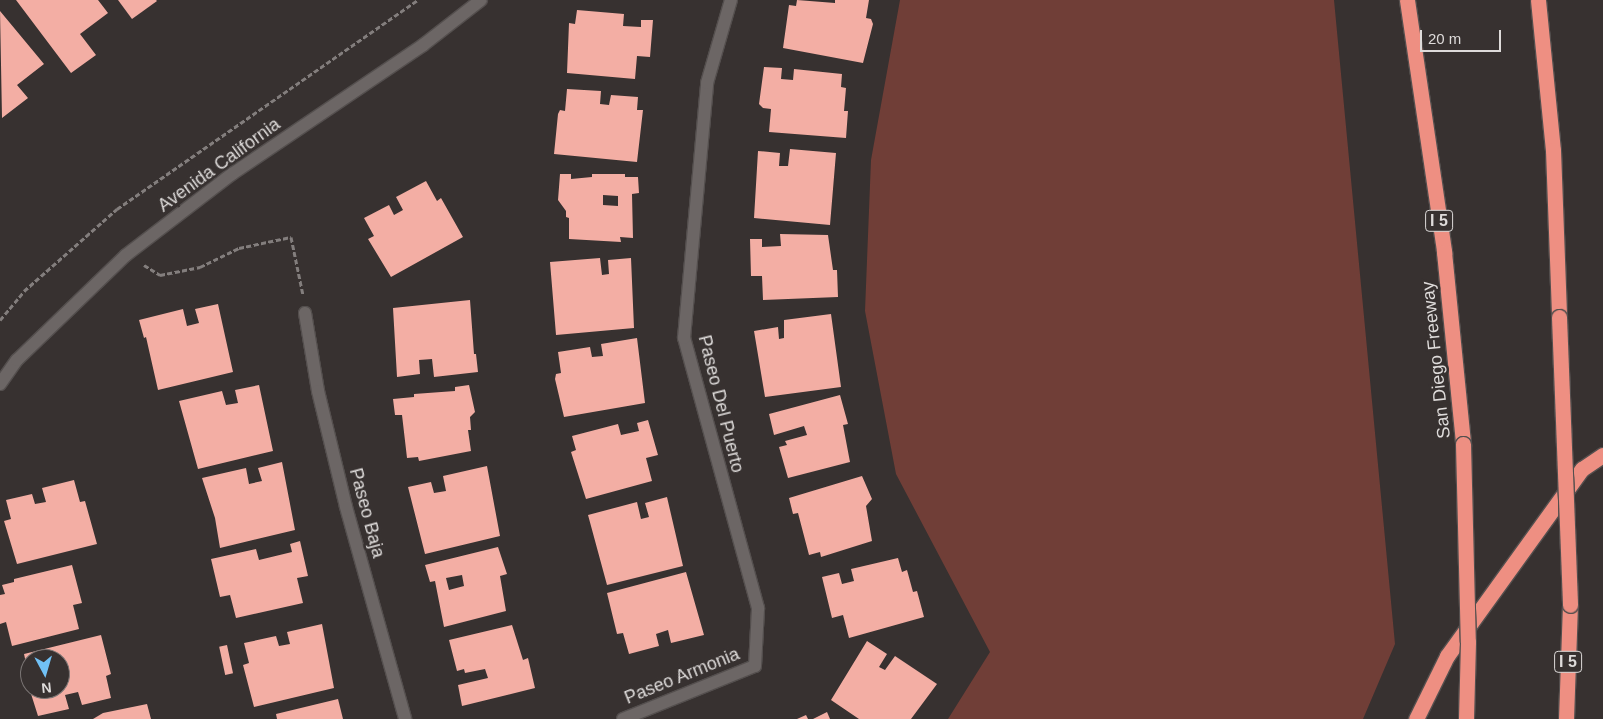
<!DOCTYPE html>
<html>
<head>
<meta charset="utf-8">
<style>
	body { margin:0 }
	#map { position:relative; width:1603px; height:719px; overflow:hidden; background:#373130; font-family:Helvetica,sans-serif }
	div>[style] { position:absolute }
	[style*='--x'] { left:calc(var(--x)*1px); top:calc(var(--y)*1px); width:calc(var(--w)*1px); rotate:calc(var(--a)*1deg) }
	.green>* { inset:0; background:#703e37 }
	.building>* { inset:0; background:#f3aea4; transform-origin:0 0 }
	.path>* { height:3px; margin-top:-1.5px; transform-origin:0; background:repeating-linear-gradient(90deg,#837e7d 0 5px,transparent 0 7.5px) }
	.roads { filter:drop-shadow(1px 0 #544f4e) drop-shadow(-1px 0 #544f4e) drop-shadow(0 1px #544f4e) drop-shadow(0 -1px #544f4e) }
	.minor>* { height:12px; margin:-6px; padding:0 6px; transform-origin:6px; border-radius:6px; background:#6c6665 }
	.tertiary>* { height:12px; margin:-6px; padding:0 6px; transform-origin:6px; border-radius:6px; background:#6c6665 }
	.motorway>* { height:15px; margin:-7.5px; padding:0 7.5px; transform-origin:7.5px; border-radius:7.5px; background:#ee8f82 }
	.bridges { filter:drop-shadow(1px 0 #544f4e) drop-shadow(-1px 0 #544f4e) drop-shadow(0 1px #544f4e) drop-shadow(0 -1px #544f4e) }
	.motorway-bridge>* { height:15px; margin:-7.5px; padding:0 7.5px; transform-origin:7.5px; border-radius:7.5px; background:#ee8f82 }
	span { translate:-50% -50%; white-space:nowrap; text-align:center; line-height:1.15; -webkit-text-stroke:5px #373130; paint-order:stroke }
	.shield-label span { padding:1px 4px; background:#373130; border:1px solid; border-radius:4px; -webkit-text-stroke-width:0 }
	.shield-label { font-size:16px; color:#dedbda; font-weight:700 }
	.street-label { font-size:18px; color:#dedbda }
	.north { position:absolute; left:20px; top:649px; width:50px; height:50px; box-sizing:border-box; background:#373130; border:1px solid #7a7574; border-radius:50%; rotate:174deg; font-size:14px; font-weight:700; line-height:20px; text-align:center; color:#dedbda }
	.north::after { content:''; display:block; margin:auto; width:18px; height:22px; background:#71c1f5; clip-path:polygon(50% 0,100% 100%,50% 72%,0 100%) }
	.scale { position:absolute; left:1420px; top:30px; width:81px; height:22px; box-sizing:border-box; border:2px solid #dedbda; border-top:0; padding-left:6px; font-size:15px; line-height:18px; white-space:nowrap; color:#dedbda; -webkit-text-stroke:4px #373130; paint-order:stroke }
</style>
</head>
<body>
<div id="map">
	<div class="green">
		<i style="clip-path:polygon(900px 0,1334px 0,1395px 644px,1363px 719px,948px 719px,990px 652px,896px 474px,865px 311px,871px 160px)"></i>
	</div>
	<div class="building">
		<i style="clip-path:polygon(16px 0,98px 0,108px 13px,80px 34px,96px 55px,71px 73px)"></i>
		<i style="clip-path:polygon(118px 0,156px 0,157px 1px,132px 19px)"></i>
		<i style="clip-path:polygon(797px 0,835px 3px,835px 0,869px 0,866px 18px,871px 19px,873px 24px,863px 63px,783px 48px,789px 5px,796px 6px)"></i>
		<i style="clip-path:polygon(577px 10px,624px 14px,623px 26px,641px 27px,641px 20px,653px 20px,650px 57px,637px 56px,635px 79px,567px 73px,569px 23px,575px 24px)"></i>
		<i style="clip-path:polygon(0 11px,44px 64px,17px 85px,28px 98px,2px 118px)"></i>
		<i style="clip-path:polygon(764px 67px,782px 68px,781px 79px,793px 80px,794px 69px,842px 74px,841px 87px,846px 88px,844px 111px,848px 111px,846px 138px,769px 132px,771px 109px,763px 108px,759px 104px)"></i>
		<i style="clip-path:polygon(567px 89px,601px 91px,600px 104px,609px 105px,611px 95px,638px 97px,637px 110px,643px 110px,637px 162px,554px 154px,558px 114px,560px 110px,565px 111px)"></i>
		<i style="clip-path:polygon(790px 149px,836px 153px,830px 225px,754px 218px,758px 151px,780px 153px,779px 166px,788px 166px)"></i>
		<i style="clip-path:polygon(evenodd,560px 174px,571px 174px,571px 179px,592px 177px,592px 174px,625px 174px,625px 177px,638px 177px,639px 193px,632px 194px,633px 238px,620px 237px,621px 242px,569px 239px,569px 218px,566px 217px,566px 211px,558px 200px,560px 174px,603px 195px,618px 196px,618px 206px,603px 205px,603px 195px)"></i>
		<i style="clip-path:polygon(426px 181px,437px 201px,441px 198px,463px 237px,391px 277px,368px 239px,374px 236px,364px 218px,389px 205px,394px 215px,403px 210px,396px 197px)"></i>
		<i style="clip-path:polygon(780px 234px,828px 235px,833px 270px,837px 270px,838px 297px,763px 300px,762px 276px,751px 276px,750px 239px,762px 239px,762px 247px,781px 246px)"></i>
		<i style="clip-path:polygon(600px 258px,602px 275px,609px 274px,608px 260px,631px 258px,634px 328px,556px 335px,550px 262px)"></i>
		<i style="clip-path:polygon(470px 300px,474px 354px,476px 354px,478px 372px,434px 377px,432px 359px,419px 360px,420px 374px,397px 377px,393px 308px)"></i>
		<i style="clip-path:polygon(218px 304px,233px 372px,158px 390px,146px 337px,144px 338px,139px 320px,183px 309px,187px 326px,199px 323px,195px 309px)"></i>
		<i style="clip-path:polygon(831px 314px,841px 387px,765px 397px,754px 331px,778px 327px,779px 339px,784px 338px,784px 320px)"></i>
		<i style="clip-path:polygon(637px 338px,645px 403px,564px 417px,555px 379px,556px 374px,561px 373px,558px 352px,590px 347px,592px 357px,603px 356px,601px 344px)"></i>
		<i style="clip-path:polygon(259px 385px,273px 451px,198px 469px,179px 401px,222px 391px,226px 405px,238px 403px,235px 390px)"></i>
		<i style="clip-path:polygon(469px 385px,475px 412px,470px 417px,471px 430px,468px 430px,471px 451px,419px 461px,418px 457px,407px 458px,402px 415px,395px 415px,393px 399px,414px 397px,414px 394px,455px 391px,455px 387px)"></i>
		<i style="clip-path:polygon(840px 395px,848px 424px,843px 425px,850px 462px,788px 478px,779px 447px,787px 445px,785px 441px,807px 435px,804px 426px,774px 435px,769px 414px)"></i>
		<i style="clip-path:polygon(648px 420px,658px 455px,646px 458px,652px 481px,586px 499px,571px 452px,576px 450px,572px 436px,618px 424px,621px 435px,639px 431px,637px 423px)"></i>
		<i style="clip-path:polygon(282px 462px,295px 530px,220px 548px,215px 518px,202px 478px,246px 468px,249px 484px,262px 481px,258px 468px)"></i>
		<i style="clip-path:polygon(487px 466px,500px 536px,425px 554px,408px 487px,431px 482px,434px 493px,446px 491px,443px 476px)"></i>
		<i style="clip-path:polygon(862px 476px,872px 499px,866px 506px,872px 541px,821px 557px,820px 552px,809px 555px,798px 513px,793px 514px,789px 498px)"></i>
		<i style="clip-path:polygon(74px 480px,80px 502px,85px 501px,97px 544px,17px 564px,4px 521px,11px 519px,6px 500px,32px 494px,35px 504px,46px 502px,42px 488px)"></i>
		<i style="clip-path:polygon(667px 497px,683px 566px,607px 585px,588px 515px,637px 502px,641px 519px,649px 517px,645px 503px)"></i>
		<i style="clip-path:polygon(300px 541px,308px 576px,297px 578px,303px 603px,236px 618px,230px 595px,220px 597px,211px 559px,256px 549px,259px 560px,292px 552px,290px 544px)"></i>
		<i style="clip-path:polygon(evenodd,498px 547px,507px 574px,500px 576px,506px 611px,444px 627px,435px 581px,430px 582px,425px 565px,498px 547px,462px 575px,464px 586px,449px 590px,446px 578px,462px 575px)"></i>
		<i style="clip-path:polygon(898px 558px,902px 572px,907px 570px,913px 592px,917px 591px,924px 617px,849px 638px,843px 615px,832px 618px,822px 577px,839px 573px,842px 584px,854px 581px,851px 569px)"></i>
		<i style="clip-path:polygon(72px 565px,82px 603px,73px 605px,79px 629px,12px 646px,6px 622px,0 624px,0 595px,5px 594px,2px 585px,14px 582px,14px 579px)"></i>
		<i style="clip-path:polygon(686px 572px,704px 635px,671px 643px,668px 630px,656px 634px,659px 646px,629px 654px,623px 633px,617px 634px,607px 593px)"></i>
		<i style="clip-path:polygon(322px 624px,334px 688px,254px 707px,243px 665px,249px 663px,244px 643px,276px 636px,279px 646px,290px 644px,287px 632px)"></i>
		<i style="clip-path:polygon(512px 625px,523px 660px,528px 658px,535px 688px,462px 706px,458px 685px,488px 678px,485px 669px,465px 673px,464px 669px,457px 671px,449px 640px)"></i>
		<i style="clip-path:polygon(101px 635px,111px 674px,106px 676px,111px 698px,82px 705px,78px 692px,65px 695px,69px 709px,38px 716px,26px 678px,30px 677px,30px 689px,60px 689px,60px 659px,30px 659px,29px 677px,24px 654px)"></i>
		<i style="clip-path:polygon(867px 641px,887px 654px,879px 667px,885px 670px,895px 656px,937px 684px,911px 719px,859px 719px,831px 700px)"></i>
		<i style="left:227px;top:645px;width:29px;height:8px;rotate:78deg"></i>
		<i style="clip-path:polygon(338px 699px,343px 719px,277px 719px,276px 714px)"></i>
		<i style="clip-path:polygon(147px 704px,151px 719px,93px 719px,103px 713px)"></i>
		<i style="clip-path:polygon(827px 712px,830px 719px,813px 719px)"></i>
		<i style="clip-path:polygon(806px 715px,808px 719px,797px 719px)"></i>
	</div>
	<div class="path">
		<i style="--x:144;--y:265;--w:19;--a:32"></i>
		<i style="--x:160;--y:275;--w:41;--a:-11.3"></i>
		<i style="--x:200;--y:267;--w:43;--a:-26"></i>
		<i style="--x:239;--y:248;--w:53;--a:-11.9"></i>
		<i style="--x:291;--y:237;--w:59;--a:78.3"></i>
		<i style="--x:0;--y:320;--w:38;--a:-50"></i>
		<i style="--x:24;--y:291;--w:124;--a:-41.4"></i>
		<i style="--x:117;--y:209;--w:366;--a:-34.8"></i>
	</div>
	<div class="roads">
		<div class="minor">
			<i style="--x:305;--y:313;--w:79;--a:80.5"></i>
			<i style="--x:318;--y:391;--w:119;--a:76.4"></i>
			<i style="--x:346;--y:507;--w:220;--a:74.4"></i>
			<i style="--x:623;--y:719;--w:142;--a:-21.9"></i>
			<i style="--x:755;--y:666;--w:58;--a:-87"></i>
			<i style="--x:758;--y:608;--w:280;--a:-105.3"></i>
			<i style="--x:684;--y:338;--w:256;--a:-84.8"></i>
			<i style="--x:707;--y:83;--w:86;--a:-73.9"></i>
		</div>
		<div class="tertiary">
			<i style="--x:0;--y:384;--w:29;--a:-55"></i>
			<i style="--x:17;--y:360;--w:151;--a:-43.9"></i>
			<i style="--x:126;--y:255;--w:133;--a:-37.4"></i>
			<i style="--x:232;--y:174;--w:230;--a:-34"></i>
			<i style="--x:423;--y:45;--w:73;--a:-37.8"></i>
		</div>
		<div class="motorway">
			<i style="--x:1407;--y:0;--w:255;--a:81.6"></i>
			<i style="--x:1444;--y:252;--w:193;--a:84.3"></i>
			<i style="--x:1538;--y:0;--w:151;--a:84.3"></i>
			<i style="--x:1553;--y:150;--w:167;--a:87.9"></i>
			<i style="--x:1416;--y:719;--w:70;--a:-63.8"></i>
			<i style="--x:1447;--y:656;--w:231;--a:-54.2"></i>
			<i style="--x:1582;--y:469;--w:25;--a:-34"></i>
			<i style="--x:1566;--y:719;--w:114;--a:-88"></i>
		</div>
	</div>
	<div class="bridges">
		<div class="motorway-bridge">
			<i style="--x:1559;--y:317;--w:288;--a:87.8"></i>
			<i style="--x:1463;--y:444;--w:198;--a:88.6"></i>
			<i style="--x:1468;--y:642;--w:77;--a:91.5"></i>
		</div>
	</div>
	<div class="shield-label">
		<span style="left:1439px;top:221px">I 5</span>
		<span style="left:1568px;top:662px">I 5</span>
	</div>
	<div class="street-label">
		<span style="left:219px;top:165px;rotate:-36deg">Avenida California</span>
		<span style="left:1436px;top:360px;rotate:-96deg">San Diego Freeway</span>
		<span style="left:721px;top:404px;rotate:76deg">Paseo Del Puerto</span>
		<span style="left:367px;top:513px;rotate:75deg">Paseo Baja</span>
		<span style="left:682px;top:676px;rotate:-22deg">Paseo Armonia</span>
	</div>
	<div class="north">N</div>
	<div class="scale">20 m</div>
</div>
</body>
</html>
